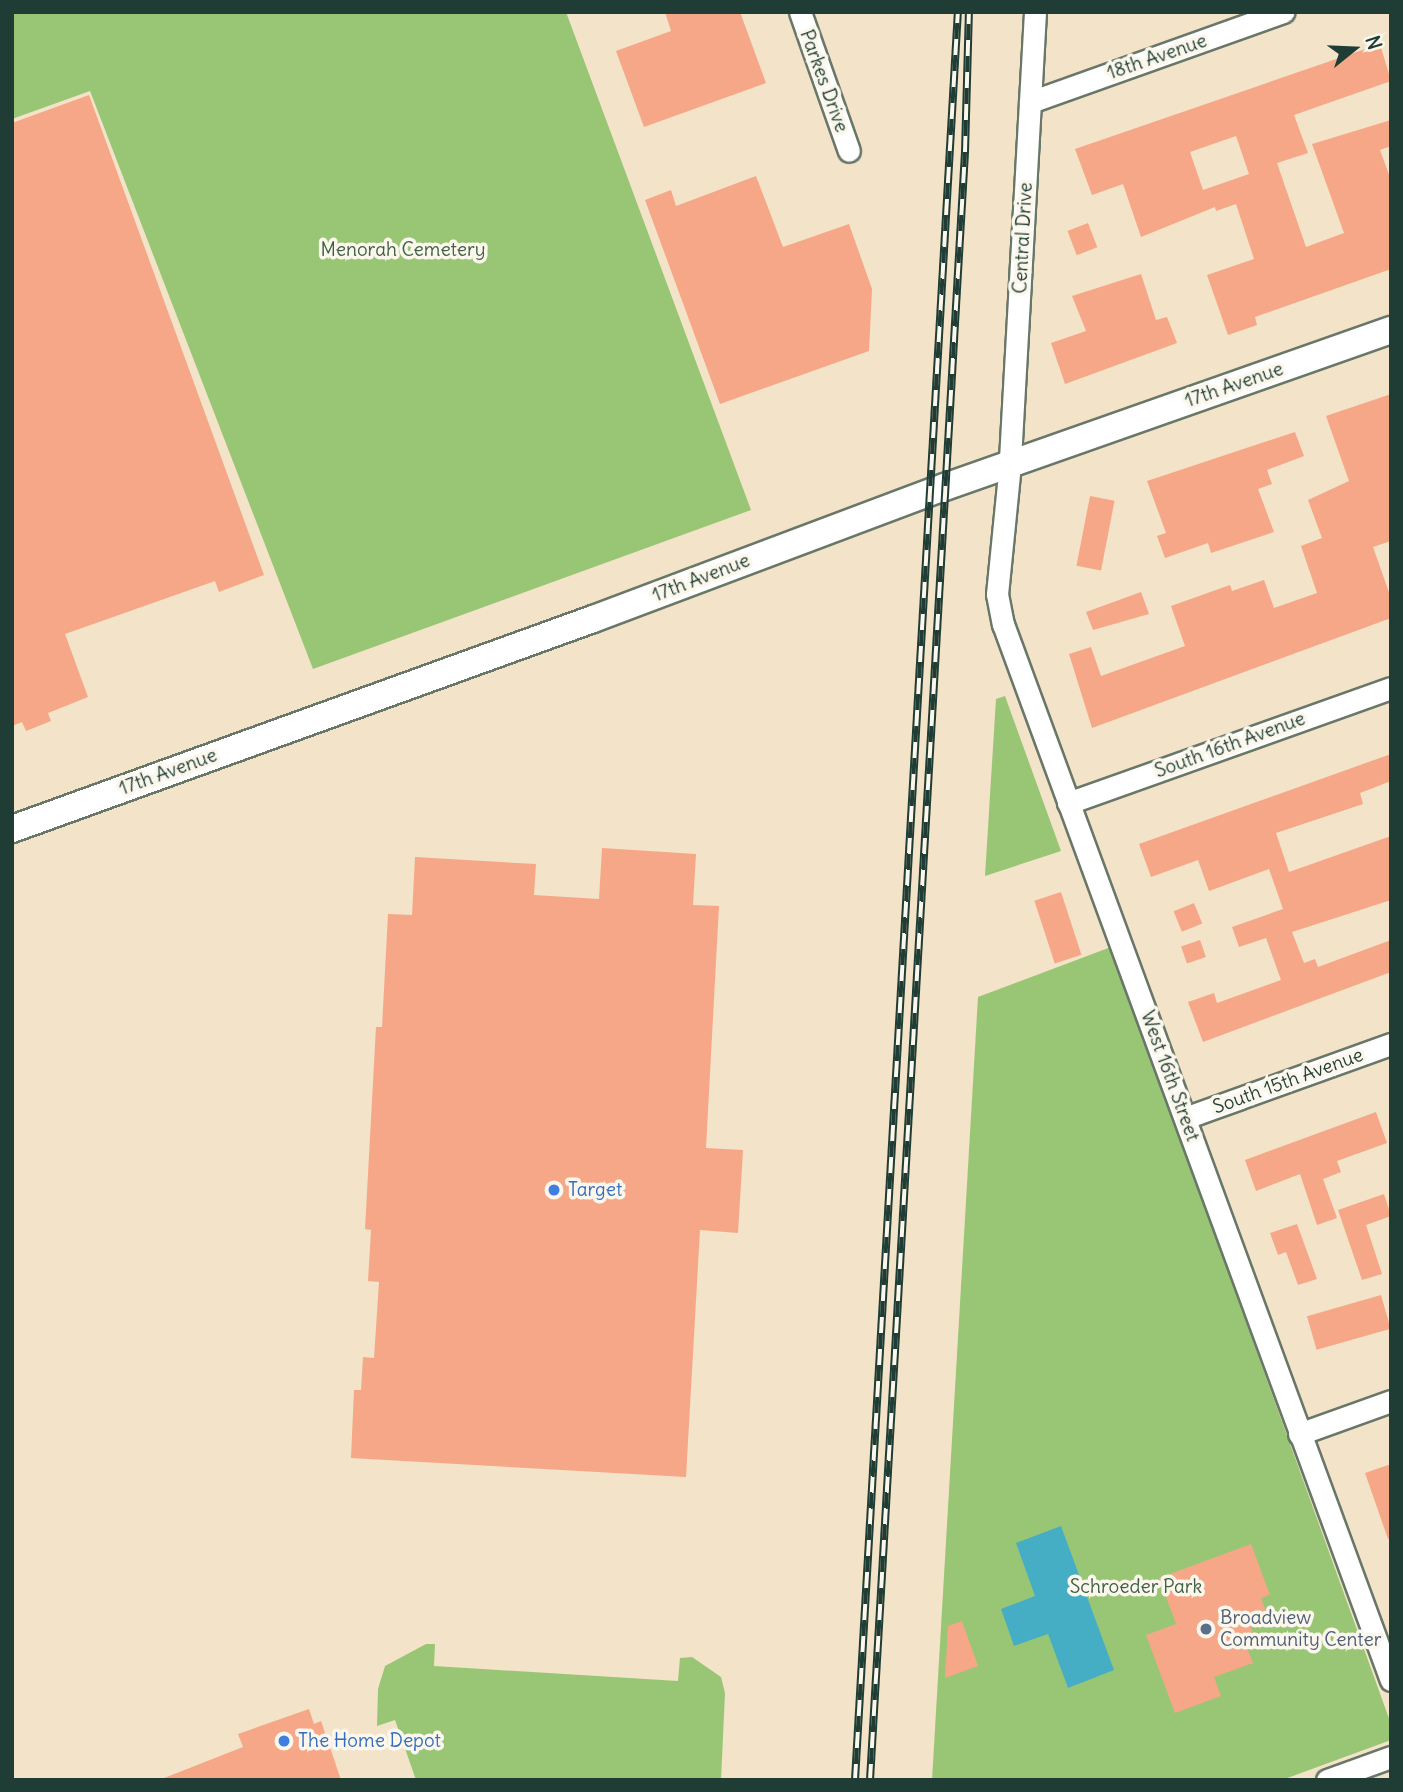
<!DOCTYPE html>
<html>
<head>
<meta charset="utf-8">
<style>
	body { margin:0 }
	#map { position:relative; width:1403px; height:1792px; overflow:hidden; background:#f3e3c8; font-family:Delius,sans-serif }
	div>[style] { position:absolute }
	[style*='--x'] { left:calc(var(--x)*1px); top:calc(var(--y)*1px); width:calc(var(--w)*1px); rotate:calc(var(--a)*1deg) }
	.green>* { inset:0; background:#99c674 }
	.water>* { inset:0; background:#45aec4 }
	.building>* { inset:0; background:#f6a788; transform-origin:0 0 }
	.roads { filter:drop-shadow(2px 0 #697768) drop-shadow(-2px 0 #697768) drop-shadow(0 2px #697768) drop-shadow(0 -2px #697768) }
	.minor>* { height:21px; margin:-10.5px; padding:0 10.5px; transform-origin:10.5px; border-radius:10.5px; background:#fff }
	.tertiary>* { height:26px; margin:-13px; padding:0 13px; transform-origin:13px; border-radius:13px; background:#fff }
	.rail>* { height:8px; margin-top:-4px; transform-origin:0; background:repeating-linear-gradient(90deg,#fbf7ec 0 16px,#1f3d34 0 32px); box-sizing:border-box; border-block:2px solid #1f3d34 }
	.dots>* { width:19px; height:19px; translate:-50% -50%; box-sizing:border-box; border:4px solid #fbf7ec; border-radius:50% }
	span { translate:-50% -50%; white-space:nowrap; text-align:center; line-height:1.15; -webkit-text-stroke:7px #fbf7ec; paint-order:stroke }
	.street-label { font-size:19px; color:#1f3d34 }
	.park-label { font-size:19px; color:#3e5f44 }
	.shop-label { font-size:19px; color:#366cbe }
	.left { translate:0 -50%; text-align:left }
	.service-label { font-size:19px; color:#4e5e75 }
	.frame { position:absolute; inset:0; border:14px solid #1f3d34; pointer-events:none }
	.north { position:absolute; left:1319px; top:14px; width:70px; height:70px; -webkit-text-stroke:5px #fbf7ec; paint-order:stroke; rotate:72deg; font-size:19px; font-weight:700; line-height:28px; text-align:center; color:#1f3d34 }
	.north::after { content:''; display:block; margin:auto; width:24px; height:32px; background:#1f3d34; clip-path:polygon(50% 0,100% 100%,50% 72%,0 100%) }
</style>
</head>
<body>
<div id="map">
	<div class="green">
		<i style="clip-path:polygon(12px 12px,566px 12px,751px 510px,313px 669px,90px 91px,12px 119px)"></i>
		<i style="clip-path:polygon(1005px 696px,1061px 851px,985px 876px,996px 699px)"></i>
		<i style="clip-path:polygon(1111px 947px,1391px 1724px,1391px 1740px,1282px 1780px,932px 1780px,978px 997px)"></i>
		<i style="clip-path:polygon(426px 1644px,435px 1644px,434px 1666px,678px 1681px,680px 1658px,692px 1657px,721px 1677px,725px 1693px,721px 1780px,416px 1780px,395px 1720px,377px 1726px,378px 1689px,385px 1666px)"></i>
	</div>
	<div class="water">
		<i style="clip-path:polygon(1061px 1526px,1114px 1670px,1068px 1688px,1048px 1634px,1014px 1646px,1001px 1609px,1035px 1596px,1016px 1543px)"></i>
	</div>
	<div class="building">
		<i style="clip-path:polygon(665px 12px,740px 12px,766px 83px,644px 127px,616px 51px,671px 31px)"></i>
		<i style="clip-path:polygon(evenodd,1380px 44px,1391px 81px,1294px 115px,1308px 153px,1277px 163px,1306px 247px,1344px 233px,1312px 144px,1391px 120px,1391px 146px,1380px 150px,1391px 180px,1391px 269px,1255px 317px,1257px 325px,1228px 335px,1207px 275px,1254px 259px,1236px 204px,1216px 211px,1215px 207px,1141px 237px,1123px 184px,1092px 195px,1075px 149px,1380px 44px,1236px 136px,1249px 174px,1203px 190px,1190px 152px,1236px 136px)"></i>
		<i style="clip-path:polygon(89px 95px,264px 575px,219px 592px,215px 581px,65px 634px,88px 697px,48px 713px,51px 721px,26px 731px,22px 722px,12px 726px,12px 123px)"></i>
		<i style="clip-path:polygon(756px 176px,783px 247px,849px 224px,872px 289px,869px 351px,720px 404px,645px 200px,671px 190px,676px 206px)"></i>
		<i style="left:1088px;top:223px;width:26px;height:22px;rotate:69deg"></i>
		<i style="clip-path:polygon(1141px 274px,1156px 320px,1167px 317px,1177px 343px,1065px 384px,1051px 343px,1086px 331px,1072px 296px)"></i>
		<i style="clip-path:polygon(1391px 394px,1391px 541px,1373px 547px,1391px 598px,1391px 618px,1092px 728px,1069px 654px,1091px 647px,1101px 676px,1185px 646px,1171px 606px,1230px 585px,1232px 591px,1264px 580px,1274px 608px,1317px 593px,1301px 546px,1322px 538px,1308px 500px,1349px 481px,1326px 416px)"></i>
		<i style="clip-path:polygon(1295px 432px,1304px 456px,1267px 470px,1272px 484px,1258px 489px,1274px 532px,1211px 553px,1208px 543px,1165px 558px,1157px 536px,1166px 533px,1147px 481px)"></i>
		<i style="left:1090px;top:496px;width:25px;height:71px;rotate:11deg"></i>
		<i style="clip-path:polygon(1141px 592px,1149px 614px,1093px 630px,1086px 612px)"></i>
		<i style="clip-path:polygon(1391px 754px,1391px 781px,1360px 793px,1363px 804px,1276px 833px,1289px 872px,1391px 836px,1391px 900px,1292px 932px,1304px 963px,1315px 959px,1318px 967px,1391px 940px,1391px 972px,1203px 1042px,1188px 1002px,1214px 993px,1217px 1003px,1281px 980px,1266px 938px,1239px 947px,1232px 927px,1283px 909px,1269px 869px,1209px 891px,1198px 860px,1151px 877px,1139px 844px)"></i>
		<i style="clip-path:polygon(602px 848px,696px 854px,693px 905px,719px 906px,706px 1148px,743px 1150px,738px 1233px,700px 1230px,686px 1477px,351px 1458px,354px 1390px,361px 1390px,363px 1357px,374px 1358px,379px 1282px,368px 1281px,371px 1230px,365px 1229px,376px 1027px,382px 1027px,388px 914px,412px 915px,415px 857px,536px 864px,534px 895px,599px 899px)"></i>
		<i style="left:1061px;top:892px;width:66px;height:28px;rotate:72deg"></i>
		<i style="left:1194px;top:903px;width:22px;height:22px;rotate:68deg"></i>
		<i style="left:1200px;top:940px;width:18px;height:20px;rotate:71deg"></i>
		<i style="clip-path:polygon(1376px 1112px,1387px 1143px,1337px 1161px,1341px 1172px,1323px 1179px,1337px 1218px,1317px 1225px,1300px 1174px,1256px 1191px,1245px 1160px)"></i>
		<i style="clip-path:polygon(1384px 1194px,1391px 1216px,1366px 1225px,1382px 1274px,1362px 1280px,1338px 1210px)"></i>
		<i style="clip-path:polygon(1297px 1224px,1317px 1279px,1298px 1285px,1286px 1252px,1278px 1255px,1270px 1233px)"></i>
		<i style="left:1381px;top:1295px;width:35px;height:77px;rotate:74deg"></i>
		<i style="clip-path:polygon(1391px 1464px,1391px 1538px,1388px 1539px,1365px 1473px)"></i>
		<i style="clip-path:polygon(1251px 1544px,1270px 1595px,1261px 1598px,1266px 1612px,1248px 1619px,1257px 1644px,1247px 1648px,1253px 1663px,1214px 1677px,1221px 1696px,1175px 1713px,1146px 1635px,1176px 1624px,1159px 1578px)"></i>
		<i style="clip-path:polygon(962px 1621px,978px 1666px,945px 1678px,948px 1626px)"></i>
		<i style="clip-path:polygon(309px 1709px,314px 1724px,321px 1721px,341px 1780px,159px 1780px,243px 1747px,238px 1734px)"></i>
	</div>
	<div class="roads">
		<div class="minor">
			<i style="--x:800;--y:12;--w:147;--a:70.6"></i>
			<i style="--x:1035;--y:12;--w:453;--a:93.2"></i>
			<i style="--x:1010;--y:464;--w:131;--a:95.7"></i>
			<i style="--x:997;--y:594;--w:31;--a:79"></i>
			<i style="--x:1003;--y:624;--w:1125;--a:69.83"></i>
			<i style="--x:1030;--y:102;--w:269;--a:-19.6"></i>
			<i style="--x:1068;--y:803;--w:343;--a:-19.6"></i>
			<i style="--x:1185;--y:1118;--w:219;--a:-19.8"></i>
			<i style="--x:1299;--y:1434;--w:98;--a:-19.7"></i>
			<i style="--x:1327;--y:1780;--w:68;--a:-19.8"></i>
		</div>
		<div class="tertiary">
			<i style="--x:12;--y:829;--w:618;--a:-19.87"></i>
			<i style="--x:593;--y:619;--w:376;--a:-20.6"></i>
			<i style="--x:945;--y:487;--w:473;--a:-19.4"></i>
		</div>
	</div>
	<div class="rail">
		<i style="--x:855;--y:1780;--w:1771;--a:-86.67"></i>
		<i style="--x:870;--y:1780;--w:1631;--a:-86.66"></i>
		<i style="--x:965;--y:152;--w:140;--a:-88.4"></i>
	</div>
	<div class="dots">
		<i style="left:554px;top:1190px;background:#3f7fe0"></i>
		<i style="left:1206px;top:1629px;background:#5c6f8a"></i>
		<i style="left:284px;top:1741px;background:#3f7fe0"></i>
	</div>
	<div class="street-label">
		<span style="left:1157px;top:57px;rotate:-19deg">18th Avenue</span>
		<span style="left:824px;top:81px;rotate:70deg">Parkes Drive</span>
		<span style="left:1023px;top:238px;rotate:-87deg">Central Drive</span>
		<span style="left:1234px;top:385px;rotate:-19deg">17th Avenue</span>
		<span style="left:701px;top:578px;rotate:-21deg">17th Avenue</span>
		<span style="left:1230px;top:745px;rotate:-20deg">South 16th Avenue</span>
		<span style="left:168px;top:772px;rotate:-20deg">17th Avenue</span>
		<span style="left:1170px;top:1076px;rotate:70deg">West 16th Street</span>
		<span style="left:1288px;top:1081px;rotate:-20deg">South 15th Avenue</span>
	</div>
	<div class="park-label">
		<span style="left:403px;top:250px">Menorah Cemetery</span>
		<span style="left:1136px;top:1587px">Schroeder Park</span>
	</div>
	<div class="shop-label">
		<span class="left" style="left:568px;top:1190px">Target</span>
		<span class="left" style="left:298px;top:1741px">The Home Depot</span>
	</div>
	<div class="service-label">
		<span class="left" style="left:1220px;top:1629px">Broadview<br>Community Center</span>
	</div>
	<div class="frame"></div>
	<div class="north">N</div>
</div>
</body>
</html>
